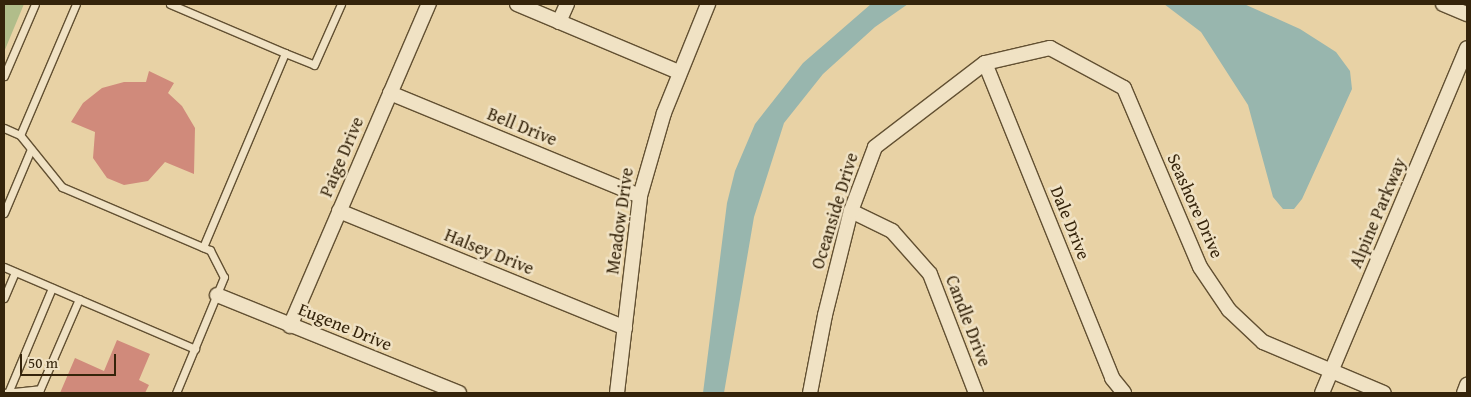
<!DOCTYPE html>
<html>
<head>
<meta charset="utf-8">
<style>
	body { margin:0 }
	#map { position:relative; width:1471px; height:397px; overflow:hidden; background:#e8d2a5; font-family:"Gentium Book Plus",serif }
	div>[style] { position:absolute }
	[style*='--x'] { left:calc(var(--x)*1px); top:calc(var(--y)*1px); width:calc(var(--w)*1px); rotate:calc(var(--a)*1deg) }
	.green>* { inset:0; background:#b1bd8a }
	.water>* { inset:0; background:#98b6ae }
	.building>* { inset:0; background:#d08a7b }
	.roads { filter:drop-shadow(1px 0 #625032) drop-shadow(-1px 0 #625032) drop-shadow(0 1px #625032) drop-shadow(0 -1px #625032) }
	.lane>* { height:7px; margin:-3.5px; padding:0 3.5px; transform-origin:3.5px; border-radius:3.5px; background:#f0e2c4 }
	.street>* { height:14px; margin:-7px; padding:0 7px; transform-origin:7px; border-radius:7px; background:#f0e2c4 }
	span { translate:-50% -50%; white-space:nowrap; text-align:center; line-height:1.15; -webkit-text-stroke:5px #f0e2c4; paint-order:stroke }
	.street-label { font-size:18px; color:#35240b }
	.frame { position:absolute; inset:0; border:5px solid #35240b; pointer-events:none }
	.scale { position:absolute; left:20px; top:354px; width:96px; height:22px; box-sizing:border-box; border:2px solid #35240b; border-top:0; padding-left:6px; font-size:15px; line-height:18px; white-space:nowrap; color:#35240b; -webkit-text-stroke:4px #f0e2c4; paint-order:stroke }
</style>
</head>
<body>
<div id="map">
	<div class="green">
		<i style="clip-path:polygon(4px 4px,24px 4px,4px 52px)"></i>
	</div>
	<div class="water">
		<i style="clip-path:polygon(871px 4px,908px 4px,875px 27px,823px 74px,784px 123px,754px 217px,724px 393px,703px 393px,727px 203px,735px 171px,755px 124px,803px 63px)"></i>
		<i style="clip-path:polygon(1164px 4px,1244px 4px,1300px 29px,1336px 52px,1350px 71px,1352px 89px,1302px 199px,1294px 209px,1283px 209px,1273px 197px,1248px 105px,1201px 32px)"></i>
	</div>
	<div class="building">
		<i style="clip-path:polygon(149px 71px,174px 83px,168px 93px,182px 106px,195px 128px,194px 174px,165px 162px,148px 181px,124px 185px,107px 178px,93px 158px,95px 132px,71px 122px,83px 103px,102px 88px,124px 82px,146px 82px)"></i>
		<i style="clip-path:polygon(117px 340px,150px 354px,139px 380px,149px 385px,145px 393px,60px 393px,75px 358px,104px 371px)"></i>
	</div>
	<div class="roads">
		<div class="lane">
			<i style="--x:76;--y:4;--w:142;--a:113.1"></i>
			<i style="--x:20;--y:135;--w:67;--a:51.1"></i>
			<i style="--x:62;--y:187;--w:161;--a:23.1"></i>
			<i style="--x:210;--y:250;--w:30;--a:63"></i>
			<i style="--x:224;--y:277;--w:126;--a:112.5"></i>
			<i style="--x:170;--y:4;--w:125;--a:23.1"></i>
			<i style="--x:285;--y:53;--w:211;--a:112.9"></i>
			<i style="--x:285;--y:53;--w:31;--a:22"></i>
			<i style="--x:314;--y:65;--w:67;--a:-66.1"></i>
			<i style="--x:4;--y:76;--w:78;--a:-66.7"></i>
			<i style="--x:4;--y:128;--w:17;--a:24"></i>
			<i style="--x:4;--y:213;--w:69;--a:-67.1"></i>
			<i style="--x:4;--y:267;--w:208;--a:23.2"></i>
			<i style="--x:4;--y:298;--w:28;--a:-67"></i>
			<i style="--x:4;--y:393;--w:36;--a:-6"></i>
			<i style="--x:40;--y:389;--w:98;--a:-66.6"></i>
			<i style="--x:8;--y:393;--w:114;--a:-67.3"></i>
		</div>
		<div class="street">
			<i style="--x:517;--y:4;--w:176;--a:22.8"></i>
			<i style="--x:1443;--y:4;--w:26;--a:23"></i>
			<i style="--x:559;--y:22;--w:20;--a:-66"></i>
			<i style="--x:985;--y:63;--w:340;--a:68"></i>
			<i style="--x:1112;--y:378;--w:19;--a:51"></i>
			<i style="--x:390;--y:93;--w:270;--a:22.4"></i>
			<i style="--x:339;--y:211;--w:309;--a:22.2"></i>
			<i style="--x:851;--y:211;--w:46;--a:26"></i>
			<i style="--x:892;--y:231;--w:57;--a:48.5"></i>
			<i style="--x:930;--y:274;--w:128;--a:68.9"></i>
			<i style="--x:217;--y:295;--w:261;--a:22"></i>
			<i style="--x:290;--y:326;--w:351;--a:-66.7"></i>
			<i style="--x:617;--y:393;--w:198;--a:-83.3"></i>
			<i style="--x:640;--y:196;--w:86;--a:-73.9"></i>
			<i style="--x:664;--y:113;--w:118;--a:-68"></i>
			<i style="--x:810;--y:393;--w:79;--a:-79.1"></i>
			<i style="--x:825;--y:315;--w:107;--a:-76"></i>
			<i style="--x:851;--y:211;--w:68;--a:-69.4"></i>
			<i style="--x:875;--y:147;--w:138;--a:-37.4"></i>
			<i style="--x:985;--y:63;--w:67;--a:-13"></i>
			<i style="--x:1050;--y:48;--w:84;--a:28.4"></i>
			<i style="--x:1124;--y:88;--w:194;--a:67"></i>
			<i style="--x:1200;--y:267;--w:52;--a:56"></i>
			<i style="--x:1229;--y:310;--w:47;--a:43.3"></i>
			<i style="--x:1263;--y:342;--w:131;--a:22.9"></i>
			<i style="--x:1322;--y:393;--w:374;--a:-67.2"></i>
			<i style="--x:1464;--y:393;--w:9;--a:-69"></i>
		</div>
	</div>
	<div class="street-label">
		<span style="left:522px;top:127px;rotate:22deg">Bell Drive</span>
		<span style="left:342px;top:157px;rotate:-67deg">Paige Drive</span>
		<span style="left:1195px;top:206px;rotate:66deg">Seashore Drive</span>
		<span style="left:835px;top:211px;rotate:-73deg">Oceanside Drive</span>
		<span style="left:1378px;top:213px;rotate:-67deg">Alpine Parkway</span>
		<span style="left:620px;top:221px;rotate:-82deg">Meadow Drive</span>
		<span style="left:1070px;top:223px;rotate:68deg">Dale Drive</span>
		<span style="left:489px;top:252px;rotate:22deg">Halsey Drive</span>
		<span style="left:968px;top:321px;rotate:69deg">Candle Drive</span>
		<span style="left:345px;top:327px;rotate:22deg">Eugene Drive</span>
	</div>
	<div class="frame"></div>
	<div class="scale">50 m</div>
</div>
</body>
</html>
